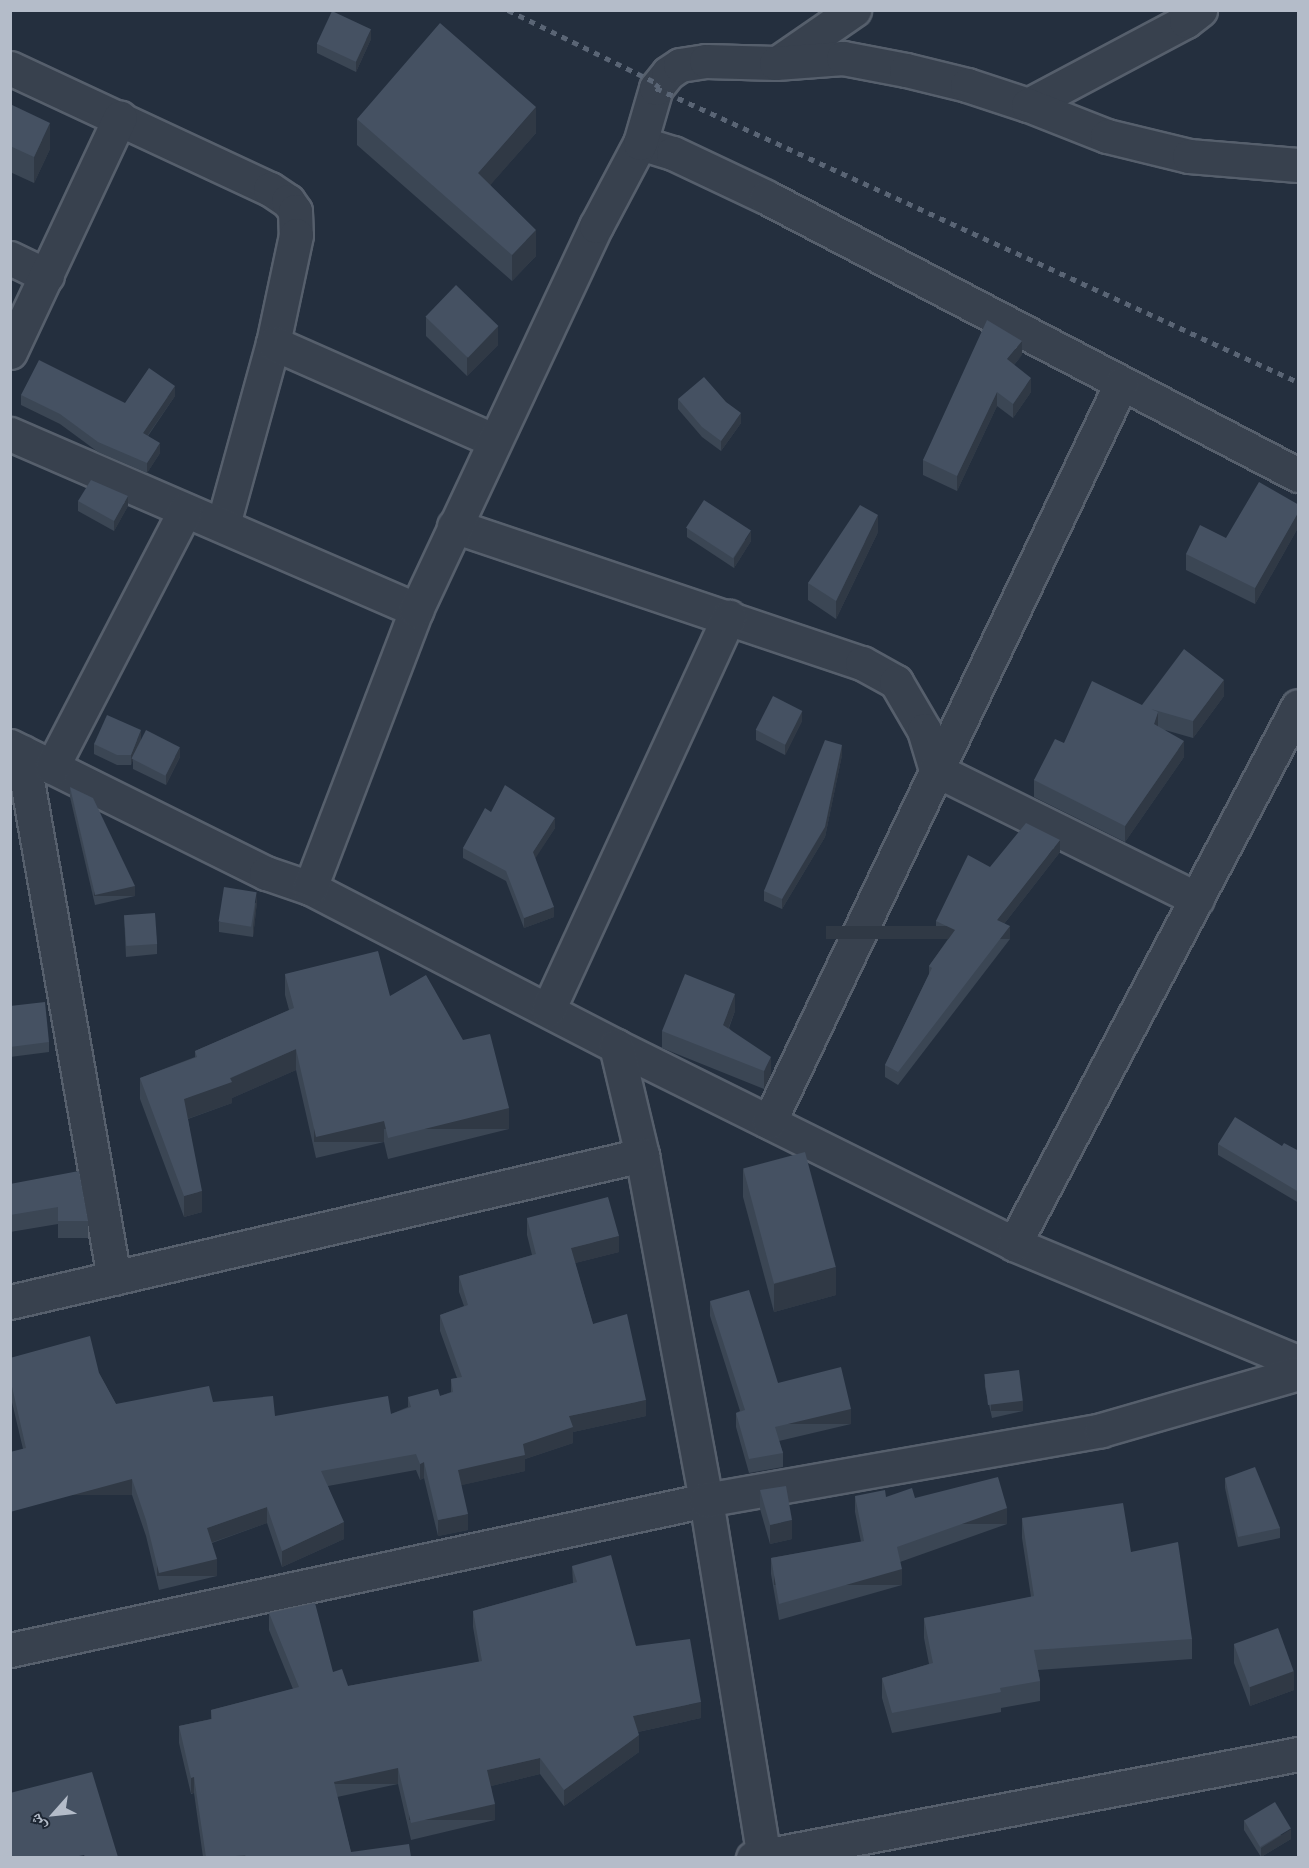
<!DOCTYPE html>
<html>
<head>
<meta charset="utf-8">
<style>
	body { margin:0 }
	#map { position:relative; width:1309px; height:1868px; overflow:hidden; background:#242f3e; font-family:Karla,"Noto Naskh Arabic",sans-serif }
	div>[style] { position:absolute }
	[style*='--x'] { left:calc(var(--x)*1px); top:calc(var(--y)*1px); width:calc(var(--w)*1px); rotate:calc(var(--a)*1deg) }
	.roads { filter:drop-shadow(2px 0 #565f6c) drop-shadow(-2px 0 #565f6c) drop-shadow(0 2px #565f6c) drop-shadow(0 -2px #565f6c) }
	.minor>* { height:33px; margin:-16.5px; padding:0 16.5px; transform-origin:16.5px; border-radius:16.5px; background:#38414e }
	.rail>* { height:4.5px; margin-top:-2.25px; transform-origin:0; background:repeating-linear-gradient(90deg,#5a6575 0 6px,transparent 0 12px) }
	.wall>* { inset:0; background:#3b4654 }
	.shaded-wall>* { inset:0; background:#303945; transform-origin:0 0 }
	.building>* { inset:0; background:#455162; transform-origin:0 0 }
	span { translate:-50% -50%; white-space:nowrap; text-align:center; line-height:1.15; -webkit-text-stroke:4.5px #1d2633; paint-order:stroke }
	.frame { position:absolute; inset:0; border:12px solid #b4bcc9; pointer-events:none }
	.north { position:absolute; left:24px; top:1784px; width:60px; height:60px; -webkit-text-stroke:4px #1d2633; paint-order:stroke; rotate:243deg; font-size:16px; font-weight:700; line-height:24px; text-align:center; color:#b4bcc9 }
	.north::after { content:''; display:block; margin:auto; width:21px; height:27px; background:#b4bcc9; clip-path:polygon(50% 0,100% 100%,50% 72%,0 100%) }
</style>
</head>
<body>
<div id="map">
	<div class="roads">
		<div class="minor">
			<i style="--x:780;--y:61;--w:90;--a:-34.6"></i>
			<i style="--x:10;--y:68;--w:287;--a:25"></i>
			<i style="--x:270;--y:189;--w:22;--a:34"></i>
			<i style="--x:288;--y:201;--w:12;--a:55"></i>
			<i style="--x:295;--y:211;--w:24;--a:88"></i>
			<i style="--x:296;--y:235;--w:110;--a:102"></i>
			<i style="--x:273;--y:343;--w:189;--a:105.4"></i>
			<i style="--x:1028;--y:105;--w:179;--a:-28"></i>
			<i style="--x:1186;--y:21;--w:18;--a:-38"></i>
			<i style="--x:640;--y:143;--w:34;--a:17"></i>
			<i style="--x:673;--y:153;--w:103;--a:25.3"></i>
			<i style="--x:766;--y:197;--w:600;--a:27.59"></i>
			<i style="--x:10;--y:258;--w:41;--a:25.9"></i>
			<i style="--x:273;--y:343;--w:240;--a:23.8"></i>
			<i style="--x:10;--y:352;--w:259;--a:-64.9"></i>
			<i style="--x:10;--y:434;--w:443;--a:23.4"></i>
			<i style="--x:454;--y:526;--w:430;--a:18.6"></i>
			<i style="--x:862;--y:663;--w:39;--a:29"></i>
			<i style="--x:896;--y:682;--w:56;--a:59.7"></i>
			<i style="--x:924;--y:730;--w:42;--a:73.3"></i>
			<i style="--x:936;--y:770;--w:291;--a:26.3"></i>
			<i style="--x:10;--y:746;--w:286;--a:26.4"></i>
			<i style="--x:266;--y:873;--w:46;--a:18.8"></i>
			<i style="--x:310;--y:888;--w:344;--a:27.3"></i>
			<i style="--x:616;--y:1046;--w:445;--a:26.4"></i>
			<i style="--x:1014;--y:1244;--w:308;--a:22.6"></i>
			<i style="--x:22;--y:752;--w:534;--a:80.08"></i>
			<i style="--x:52;--y:767;--w:289;--a:-62.6"></i>
			<i style="--x:310;--y:888;--w:298;--a:-69.1"></i>
			<i style="--x:416;--y:610;--w:424;--a:-64.9"></i>
			<i style="--x:596;--y:226;--w:94;--a:-62.1"></i>
			<i style="--x:640;--y:143;--w:57;--a:-73.8"></i>
			<i style="--x:656;--y:88;--w:19;--a:-51"></i>
			<i style="--x:668;--y:73;--w:14;--a:-34"></i>
			<i style="--x:680;--y:65;--w:26;--a:-9"></i>
			<i style="--x:706;--y:61;--w:70;--a:1.6"></i>
			<i style="--x:776;--y:63;--w:67;--a:-4.3"></i>
			<i style="--x:843;--y:58;--w:64;--a:10.8"></i>
			<i style="--x:906;--y:70;--w:63;--a:13.8"></i>
			<i style="--x:967;--y:85;--w:64;--a:18.2"></i>
			<i style="--x:1028;--y:105;--w:85;--a:21.4"></i>
			<i style="--x:1107;--y:136;--w:84;--a:13.7"></i>
			<i style="--x:1189;--y:156;--w:109;--a:4.7"></i>
			<i style="--x:548;--y:1010;--w:433;--a:-65.3"></i>
			<i style="--x:616;--y:1046;--w:112;--a:76.6"></i>
			<i style="--x:642;--y:1155;--w:351;--a:79.5"></i>
			<i style="--x:706;--y:1500;--w:363;--a:80.8"></i>
			<i style="--x:769;--y:1122;--w:818;--a:-64.5"></i>
			<i style="--x:1014;--y:1244;--w:608;--a:-62.17"></i>
			<i style="--x:10;--y:1302;--w:649;--a:-13.09"></i>
			<i style="--x:10;--y:1650;--w:712;--a:-12.16"></i>
			<i style="--x:706;--y:1500;--w:401;--a:-10"></i>
			<i style="--x:1101;--y:1430;--w:205;--a:-16.1"></i>
			<i style="--x:753;--y:1858;--w:555;--a:-10.8"></i>
		</div>
	</div>
	<div class="rail">
		<i style="--x:508;--y:10;--w:168;--a:26.1"></i>
		<i style="--x:659;--y:84;--w:5;--a:127"></i>
		<i style="--x:656;--y:88;--w:706;--a:24.61"></i>
	</div>
	<div class="wall">
		<i style="clip-path:polygon(371px 39px,356px 72px,317px 53px,317px 44px)"></i>
		<i style="clip-path:polygon(10px 104px,50px 149px,34px 183px,10px 172px)"></i>
		<i style="clip-path:polygon(357px 119px,536px 133px,490px 185px,536px 256px,512px 281px,357px 145px)"></i>
		<i style="clip-path:polygon(426px 317px,498px 345px,467px 376px,426px 336px)"></i>
		<i style="clip-path:polygon(1022px 355px,1014px 365px,1031px 392px,1013px 418px,997px 406px,957px 491px,923px 475px,923px 460px)"></i>
		<i style="clip-path:polygon(21px 395px,125px 403px,175px 396px,148px 436px,160px 453px,147px 473px,98px 452px,60px 424px,21px 405px)"></i>
		<i style="clip-path:polygon(678px 399px,741px 423px,721px 451px,702px 437px,678px 409px)"></i>
		<i style="clip-path:polygon(78px 501px,128px 506px,114px 531px,78px 511px)"></i>
		<i style="clip-path:polygon(1299px 505px,1299px 526px,1255px 604px,1186px 570px,1186px 554px,1226px 538px)"></i>
		<i style="clip-path:polygon(687px 528px,751px 541px,734px 568px,687px 537px)"></i>
		<i style="clip-path:polygon(878px 532px,836px 619px,808px 600px,808px 583px)"></i>
		<i style="clip-path:polygon(1224px 696px,1193px 738px,1165px 730px,1184px 757px,1125px 842px,1034px 797px,1034px 780px,1064px 743px,1142px 705px)"></i>
		<i style="clip-path:polygon(802px 721px,785px 755px,756px 740px,756px 730px)"></i>
		<i style="clip-path:polygon(141px 740px,136px 752px,180px 757px,166px 785px,133px 769px,133px 759px,131px 765px,117px 765px,94px 754px,94px 744px)"></i>
		<i style="clip-path:polygon(842px 755px,825px 837px,782px 909px,764px 901px,764px 891px)"></i>
		<i style="clip-path:polygon(70px 787px,135px 896px,95px 905px,70px 797px)"></i>
		<i style="clip-path:polygon(491px 812px,555px 828px,535px 858px,554px 917px,524px 928px,506px 881px,463px 858px,463px 848px)"></i>
		<i style="clip-path:polygon(1060px 852px,1004px 924px,1010px 939px,898px 1085px,885px 1077px,885px 1065px,929px 974px,929px 966px,948px 939px,936px 934px,936px 921px,990px 867px)"></i>
		<i style="clip-path:polygon(257px 902px,253px 937px,219px 932px,219px 922px)"></i>
		<i style="clip-path:polygon(124px 915px,157px 944px,157px 954px,126px 957px)"></i>
		<i style="clip-path:polygon(285px 974px,390px 996px,509px 1129px,388px 1159px,384px 1142px,316px 1158px,296px 1070px,232px 1098px,232px 1103px,188px 1119px,202px 1212px,184px 1217px,140px 1099px,140px 1078px,195px 1057px,195px 1051px,289px 1010px,285px 995px)"></i>
		<i style="clip-path:polygon(10px 1006px,49px 1042px,49px 1052px,10px 1057px)"></i>
		<i style="clip-path:polygon(735px 1011px,729px 1028px,771px 1074px,764px 1089px,662px 1048px,662px 1031px)"></i>
		<i style="clip-path:polygon(1218px 1144px,1282px 1146px,1299px 1151px,1299px 1203px,1218px 1155px)"></i>
		<i style="clip-path:polygon(743px 1169px,836px 1295px,774px 1312px,743px 1197px)"></i>
		<i style="clip-path:polygon(10px 1184px,88px 1221px,88px 1238px,58px 1238px,58px 1224px,10px 1232px)"></i>
		<i style="clip-path:polygon(527px 1218px,619px 1252px,575px 1263px,593px 1324px,646px 1416px,573px 1432px,573px 1443px,525px 1459px,525px 1471px,461px 1485px,468px 1530px,438px 1536px,424px 1478px,420px 1480px,416px 1470px,328px 1486px,344px 1539px,282px 1567px,267px 1523px,212px 1543px,217px 1576px,159px 1590px,146px 1536px,132px 1495px,23px 1449px,10px 1394px,10px 1358px,99px 1373px,116px 1404px,213px 1402px,275px 1416px,391px 1414px,408px 1407px,408px 1397px,440px 1396px,451px 1392px,451px 1379px,457px 1378px,440px 1331px,440px 1315px,464px 1306px,459px 1292px,459px 1276px,532px 1255px,527px 1235px)"></i>
		<i style="clip-path:polygon(710px 1301px,778px 1383px,851px 1424px,779px 1441px,783px 1453px,783px 1467px,749px 1473px,736px 1427px,736px 1413px,740px 1411px,710px 1316px)"></i>
		<i style="clip-path:polygon(985px 1377px,1023px 1411px,992px 1418px,985px 1387px)"></i>
		<i style="clip-path:polygon(1225px 1478px,1280px 1528px,1280px 1538px,1238px 1547px,1225px 1488px)"></i>
		<i style="clip-path:polygon(760px 1490px,792px 1539px,770px 1544px,760px 1509px)"></i>
		<i style="clip-path:polygon(855px 1496px,915px 1498px,1007px 1524px,900px 1562px,902px 1585px,779px 1620px,771px 1574px,771px 1558px,861px 1542px,855px 1512px)"></i>
		<i style="clip-path:polygon(1022px 1518px,1131px 1552px,1192px 1639px,1192px 1659px,1038px 1670px,1040px 1681px,1040px 1701px,1001px 1708px,1001px 1712px,892px 1733px,882px 1698px,882px 1678px,929px 1664px,924px 1638px,924px 1618px,1031px 1597px,1022px 1538px)"></i>
		<i style="clip-path:polygon(572px 1566px,636px 1646px,701px 1718px,638px 1732px,639px 1752px,564px 1806px,540px 1774px,491px 1786px,495px 1820px,411px 1840px,398px 1784px,337px 1797px,351px 1852px,411px 1857px,203px 1857px,194px 1793px,191px 1794px,179px 1743px,179px 1726px,211px 1719px,211px 1710px,293px 1689px,269px 1630px,269px 1613px,348px 1686px,479px 1662px,473px 1627px,473px 1611px,573px 1583px)"></i>
		<i style="clip-path:polygon(1234px 1644px,1294px 1690px,1250px 1706px,1234px 1663px)"></i>
		<i style="clip-path:polygon(1244px 1820px,1291px 1839px,1261px 1857px,1244px 1830px)"></i>
	</div>
	<div class="shaded-wall">
		<i style="clip-path:polygon(371px 29px,371px 39px,356px 72px,356px 62px)"></i>
		<i style="clip-path:polygon(536px 107px,536px 133px,478px 199px,478px 173px)"></i>
		<i style="clip-path:polygon(50px 123px,50px 149px,34px 183px,34px 157px)"></i>
		<i style="clip-path:polygon(536px 230px,536px 256px,512px 281px,512px 255px)"></i>
		<i style="clip-path:polygon(498px 326px,498px 345px,467px 376px,467px 357px)"></i>
		<i style="clip-path:polygon(1022px 341px,1022px 355px,1007px 373px,1007px 359px)"></i>
		<i style="clip-path:polygon(1031px 378px,1031px 392px,1013px 418px,1013px 404px)"></i>
		<i style="clip-path:polygon(175px 386px,175px 396px,143px 442px,143px 433px)"></i>
		<i style="clip-path:polygon(997px 392px,997px 406px,957px 491px,957px 476px)"></i>
		<i style="clip-path:polygon(741px 413px,741px 423px,721px 451px,721px 441px)"></i>
		<i style="clip-path:polygon(160px 443px,160px 453px,147px 473px,147px 463px)"></i>
		<i style="clip-path:polygon(128px 496px,128px 506px,114px 531px,114px 521px)"></i>
		<i style="clip-path:polygon(1299px 511px,1299px 526px,1255px 604px,1255px 588px)"></i>
		<i style="clip-path:polygon(878px 515px,878px 532px,836px 619px,836px 601px)"></i>
		<i style="clip-path:polygon(751px 531px,751px 541px,734px 568px,734px 558px)"></i>
		<i style="clip-path:polygon(1224px 680px,1224px 696px,1193px 738px,1193px 721px)"></i>
		<i style="clip-path:polygon(802px 711px,802px 721px,785px 755px,785px 745px)"></i>
		<i style="clip-path:polygon(1158px 712px,1158px 729px,1154px 724px)"></i>
		<i style="clip-path:polygon(141px 730px,141px 740px,131px 765px,131px 755px)"></i>
		<i style="clip-path:polygon(1184px 741px,1184px 757px,1125px 842px,1125px 826px)"></i>
		<i style="clip-path:polygon(842px 745px,842px 755px,825px 837px,782px 909px,782px 899px)"></i>
		<i style="clip-path:polygon(180px 747px,180px 757px,166px 785px,166px 775px)"></i>
		<i style="clip-path:polygon(555px 818px,555px 828px,533px 862px,533px 852px)"></i>
		<i style="clip-path:polygon(1060px 840px,1060px 852px,997px 933px,997px 920px)"></i>
		<i style="left:135px;top:886px;width:10px;height:41px;rotate:90deg"></i>
		<i style="clip-path:polygon(257px 892px,257px 902px,253px 937px,253px 927px)"></i>
		<i style="clip-path:polygon(554px 907px,554px 917px,524px 928px,524px 918px)"></i>
		<i style="left:1010px;top:926px;width:13px;height:184px;rotate:90deg"></i>
		<i style="clip-path:polygon(735px 994px,735px 1011px,723px 1042px,723px 1025px)"></i>
		<i style="clip-path:polygon(296px 1049px,296px 1070px,232px 1098px,232px 1103px,184px 1120px,184px 1099px)"></i>
		<i style="clip-path:polygon(771px 1057px,771px 1074px,764px 1089px,764px 1071px)"></i>
		<i style="left:509px;top:1108px;width:21px;height:125px;rotate:90deg"></i>
		<i style="left:384px;top:1121px;width:21px;height:70px;rotate:90deg"></i>
		<i style="clip-path:polygon(202px 1191px,202px 1212px,184px 1217px,184px 1196px)"></i>
		<i style="clip-path:polygon(619px 1236px,619px 1252px,571px 1264px,571px 1248px)"></i>
		<i style="clip-path:polygon(836px 1267px,836px 1295px,774px 1312px,774px 1284px)"></i>
		<i style="clip-path:polygon(646px 1400px,646px 1416px,573px 1432px,573px 1443px,525px 1459px,525px 1471px,458px 1486px,458px 1470px,523px 1444px,569px 1416px)"></i>
		<i style="left:1023px;top:1401px;width:10px;height:32px;rotate:90deg"></i>
		<i style="left:851px;top:1409px;width:15px;height:78px;rotate:90deg"></i>
		<i style="clip-path:polygon(424px 1462px,424px 1478px,420px 1480px,420px 1464px)"></i>
		<i style="left:132px;top:1479px;width:16px;height:126px;rotate:90deg"></i>
		<i style="clip-path:polygon(267px 1507px,267px 1523px,207px 1544px,207px 1528px)"></i>
		<i style="left:1007px;top:1508px;width:16px;height:117px;rotate:90deg"></i>
		<i style="clip-path:polygon(468px 1514px,468px 1530px,438px 1536px,438px 1520px)"></i>
		<i style="clip-path:polygon(792px 1520px,792px 1539px,770px 1544px,770px 1525px)"></i>
		<i style="clip-path:polygon(344px 1522px,344px 1539px,282px 1567px,282px 1551px)"></i>
		<i style="left:217px;top:1559px;width:17px;height:60px;rotate:90deg"></i>
		<i style="left:902px;top:1569px;width:16px;height:128px;rotate:90deg"></i>
		<i style="clip-path:polygon(1294px 1671px,1294px 1690px,1250px 1706px,1250px 1686px)"></i>
		<i style="clip-path:polygon(701px 1702px,701px 1718px,633px 1733px,633px 1716px)"></i>
		<i style="clip-path:polygon(639px 1735px,639px 1752px,564px 1806px,564px 1790px)"></i>
		<i style="clip-path:polygon(540px 1758px,540px 1774px,487px 1787px,487px 1770px)"></i>
		<i style="left:398px;top:1768px;width:16px;height:66px;rotate:90deg"></i>
		<i style="left:194px;top:1777px;width:16px;height:3px;rotate:90deg"></i>
		<i style="left:495px;top:1804px;width:16px;height:86px;rotate:90deg"></i>
		<i style="clip-path:polygon(1291px 1829px,1291px 1839px,1261px 1857px,1261px 1848px)"></i>
	</div>
	<div class="building">
		<i style="left:332px;top:11px;width:43px;height:36px;rotate:25deg"></i>
		<i style="clip-path:polygon(440px 23px,536px 107px,478px 173px,536px 230px,512px 255px,357px 119px)"></i>
		<i style="clip-path:polygon(10px 104px,50px 123px,34px 157px,10px 146px)"></i>
		<i style="left:456px;top:285px;width:59px;height:44px;rotate:44deg"></i>
		<i style="clip-path:polygon(987px 320px,1022px 341px,1007px 359px,1031px 378px,1013px 404px,997px 392px,957px 476px,923px 460px)"></i>
		<i style="clip-path:polygon(39px 360px,125px 403px,149px 368px,175px 386px,143px 433px,160px 443px,147px 463px,98px 442px,60px 414px,21px 395px)"></i>
		<i style="clip-path:polygon(704px 377px,726px 402px,741px 413px,721px 441px,702px 427px,678px 399px)"></i>
		<i style="clip-path:polygon(91px 480px,128px 496px,114px 521px,78px 501px)"></i>
		<i style="clip-path:polygon(1259px 482px,1299px 505px,1299px 511px,1255px 588px,1186px 554px,1200px 525px,1226px 538px)"></i>
		<i style="left:704px;top:500px;width:56px;height:33px;rotate:33deg"></i>
		<i style="clip-path:polygon(860px 505px,878px 515px,836px 601px,808px 583px)"></i>
		<i style="clip-path:polygon(1184px 649px,1224px 680px,1193px 721px,1151px 709px,1158px 712px,1154px 724px,1184px 741px,1125px 826px,1034px 780px,1055px 739px,1064px 743px,1092px 681px,1142px 705px)"></i>
		<i style="left:773px;top:696px;width:33px;height:38px;rotate:27deg"></i>
		<i style="clip-path:polygon(107px 715px,141px 730px,131px 755px,117px 755px,94px 744px)"></i>
		<i style="left:146px;top:730px;width:38px;height:32px;rotate:27deg"></i>
		<i style="clip-path:polygon(825px 740px,842px 745px,825px 827px,782px 899px,764px 891px)"></i>
		<i style="clip-path:polygon(505px 785px,555px 818px,533px 852px,554px 907px,524px 918px,506px 871px,463px 848px,485px 808px,491px 812px)"></i>
		<i style="clip-path:polygon(70px 787px,93px 798px,135px 886px,95px 895px)"></i>
		<i style="clip-path:polygon(1026px 823px,1060px 840px,997px 920px,1010px 926px,898px 1072px,885px 1065px,932px 968px,929px 966px,955px 930px,936px 921px,968px 855px,990px 867px)"></i>
		<i style="left:224px;top:887px;width:33px;height:35px;rotate:9deg"></i>
		<i style="left:155px;top:913px;width:31px;height:31px;rotate:86deg"></i>
		<i style="clip-path:polygon(378px 951px,390px 996px,426px 975px,463px 1040px,490px 1034px,509px 1108px,388px 1138px,384px 1121px,316px 1137px,296px 1049px,230px 1078px,232px 1082px,184px 1099px,202px 1191px,184px 1196px,140px 1078px,197px 1057px,195px 1051px,294px 1008px,285px 974px)"></i>
		<i style="clip-path:polygon(685px 974px,735px 994px,723px 1025px,771px 1057px,764px 1071px,662px 1031px)"></i>
		<i style="clip-path:polygon(45px 1002px,49px 1042px,10px 1047px,10px 1006px)"></i>
		<i style="clip-path:polygon(1235px 1117px,1282px 1146px,1284px 1143px,1299px 1151px,1299px 1192px,1218px 1144px)"></i>
		<i style="left:805px;top:1152px;width:119px;height:64px;rotate:75deg"></i>
		<i style="clip-path:polygon(79px 1171px,88px 1221px,58px 1221px,58px 1207px,10px 1215px,10px 1184px)"></i>
		<i style="clip-path:polygon(608px 1197px,619px 1236px,571px 1248px,593px 1324px,627px 1314px,646px 1400px,569px 1416px,573px 1427px,523px 1444px,525px 1455px,458px 1470px,468px 1514px,438px 1520px,424px 1462px,420px 1464px,416px 1454px,321px 1471px,344px 1522px,282px 1551px,267px 1507px,207px 1528px,217px 1559px,159px 1573px,146px 1520px,132px 1479px,10px 1512px,10px 1452px,26px 1448px,10px 1378px,10px 1358px,90px 1336px,99px 1373px,116px 1404px,209px 1386px,213px 1402px,273px 1396px,275px 1416px,388px 1396px,391px 1414px,411px 1407px,408px 1397px,438px 1389px,440px 1396px,453px 1392px,451px 1379px,462px 1377px,440px 1315px,468px 1305px,459px 1276px,536px 1254px,527px 1218px)"></i>
		<i style="clip-path:polygon(749px 1290px,778px 1383px,841px 1367px,851px 1409px,775px 1427px,783px 1453px,749px 1459px,736px 1413px,745px 1410px,710px 1301px)"></i>
		<i style="left:1019px;top:1370px;width:31px;height:35px;rotate:83deg"></i>
		<i style="clip-path:polygon(1255px 1467px,1280px 1528px,1238px 1537px,1225px 1478px)"></i>
		<i style="clip-path:polygon(998px 1477px,1007px 1508px,897px 1547px,902px 1569px,779px 1604px,771px 1558px,864px 1541px,855px 1496px,885px 1490px,886px 1497px,912px 1488px,915px 1498px)"></i>
		<i style="clip-path:polygon(786px 1486px,792px 1520px,770px 1525px,760px 1490px)"></i>
		<i style="clip-path:polygon(1123px 1503px,1131px 1552px,1178px 1542px,1192px 1639px,1034px 1650px,1040px 1681px,1000px 1688px,1001px 1692px,892px 1713px,882px 1678px,933px 1663px,924px 1618px,1034px 1596px,1022px 1518px)"></i>
		<i style="clip-path:polygon(611px 1555px,636px 1646px,690px 1639px,701px 1702px,633px 1716px,639px 1735px,564px 1790px,540px 1758px,487px 1770px,495px 1804px,411px 1823px,398px 1768px,334px 1782px,351px 1852px,409px 1844px,411px 1857px,246px 1857px,245px 1855px,226px 1857px,206px 1857px,194px 1777px,191px 1778px,179px 1726px,212px 1719px,211px 1710px,299px 1687px,269px 1613px,315px 1603px,333px 1672px,342px 1669px,348px 1686px,482px 1661px,473px 1611px,577px 1582px,572px 1566px)"></i>
		<i style="left:1278px;top:1628px;width:46px;height:47px;rotate:70deg"></i>
		<i style="clip-path:polygon(92px 1772px,118px 1857px,85px 1857px,84px 1855px,74px 1857px,10px 1857px,10px 1793px)"></i>
		<i style="left:1275px;top:1802px;width:31px;height:36px;rotate:59deg"></i>
	</div>
	<div class="frame"></div>
	<div class="north">ش</div>
</div>
</body>
</html>
